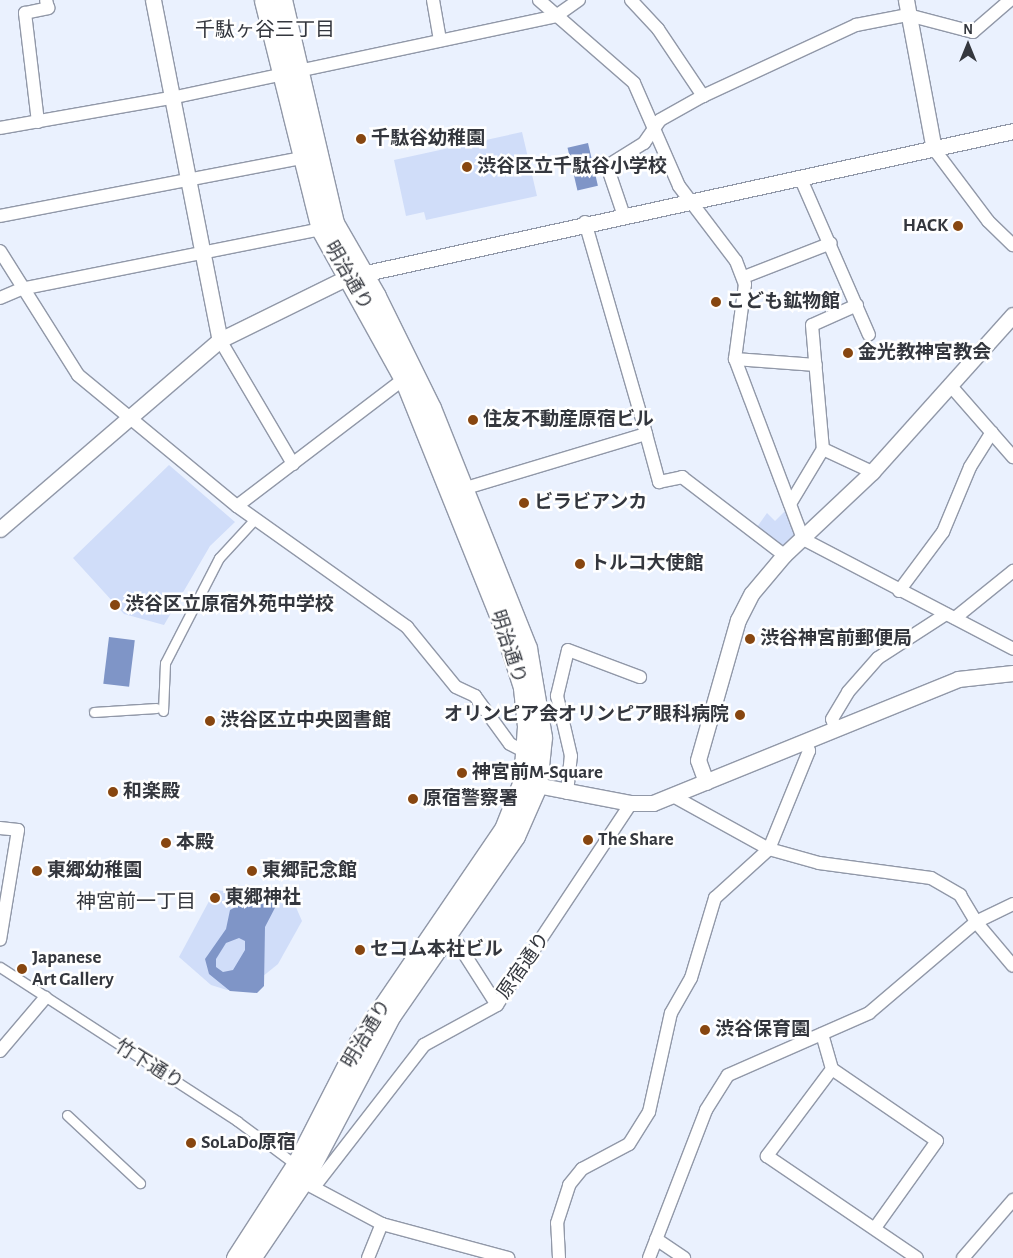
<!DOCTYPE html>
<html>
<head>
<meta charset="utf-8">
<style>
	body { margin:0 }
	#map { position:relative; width:1013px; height:1258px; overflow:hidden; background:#eaf1fe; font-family:"Alegreya Sans","Noto Sans JP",sans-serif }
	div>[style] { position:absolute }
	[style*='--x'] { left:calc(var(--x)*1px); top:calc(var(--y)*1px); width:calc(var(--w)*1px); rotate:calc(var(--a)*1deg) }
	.green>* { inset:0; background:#d0ddf9 }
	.water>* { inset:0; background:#7f95c7; transform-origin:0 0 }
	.roads { filter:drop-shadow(1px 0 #9198a8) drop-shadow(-1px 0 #9198a8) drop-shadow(0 1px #9198a8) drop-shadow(0 -1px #9198a8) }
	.pedestrian>* { height:9px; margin:-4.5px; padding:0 4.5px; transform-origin:4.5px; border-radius:4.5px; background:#fff }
	.minor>* { height:12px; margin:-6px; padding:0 6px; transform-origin:6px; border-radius:6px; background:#fff }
	.tertiary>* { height:15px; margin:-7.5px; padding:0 7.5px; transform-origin:7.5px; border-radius:7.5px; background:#fff }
	.primary>* { height:19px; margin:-9.5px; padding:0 9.5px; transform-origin:9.5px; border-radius:9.5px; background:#fff }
	.dots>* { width:14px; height:14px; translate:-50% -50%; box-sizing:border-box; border:2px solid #fff; border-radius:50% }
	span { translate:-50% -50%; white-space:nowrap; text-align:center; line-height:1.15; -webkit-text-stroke:5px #fff; paint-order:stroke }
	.poi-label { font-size:19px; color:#34373e; font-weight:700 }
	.left { translate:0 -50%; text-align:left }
	.right { translate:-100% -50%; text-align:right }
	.street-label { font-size:19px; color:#34373e }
	.neighbourhood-label { font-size:20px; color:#34373e }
	.north { position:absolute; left:943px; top:20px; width:50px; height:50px; -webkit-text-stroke:4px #fff; paint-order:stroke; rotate:0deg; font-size:14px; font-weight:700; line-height:20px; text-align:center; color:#34373e }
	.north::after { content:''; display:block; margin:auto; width:18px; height:22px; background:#34373e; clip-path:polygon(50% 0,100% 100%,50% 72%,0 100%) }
</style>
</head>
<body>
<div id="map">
	<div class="green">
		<i style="clip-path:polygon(522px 132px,537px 196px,426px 220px,424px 212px,406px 216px,394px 160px)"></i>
		<i style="clip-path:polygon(169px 465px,235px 522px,210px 546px,164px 625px,124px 614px,73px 558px)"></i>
		<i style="clip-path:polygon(786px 510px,798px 538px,784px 549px,757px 527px,767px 513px,775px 521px)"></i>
		<i style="clip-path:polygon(215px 890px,292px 898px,302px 921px,278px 964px,251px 986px,227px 990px,211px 985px,179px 957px)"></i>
	</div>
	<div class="water">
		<i style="left:588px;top:143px;width:44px;height:21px;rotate:77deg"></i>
		<i style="left:109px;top:637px;width:26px;height:47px;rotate:7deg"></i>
		<i style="clip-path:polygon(evenodd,256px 896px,278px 902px,265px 927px,264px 986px,257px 993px,230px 991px,209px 974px,205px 959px,226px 929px,230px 910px,256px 896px,239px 938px,245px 941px,245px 950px,233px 970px,223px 972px,216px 967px,216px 959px,226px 943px,239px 938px)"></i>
	</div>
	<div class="roads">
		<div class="pedestrian">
			<i style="--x:163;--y:711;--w:48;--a:-87.6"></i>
			<i style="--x:165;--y:663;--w:118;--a:-62.8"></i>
			<i style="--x:219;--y:558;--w:53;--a:-47.3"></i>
			<i style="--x:94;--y:712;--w:62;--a:-3.7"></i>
			<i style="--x:0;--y:967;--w:283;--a:33"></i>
			<i style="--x:237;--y:1121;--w:74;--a:36.7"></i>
			<i style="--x:67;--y:1115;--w:100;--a:43"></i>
		</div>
		<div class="minor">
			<i style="--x:433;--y:0;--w:41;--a:80.1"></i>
			<i style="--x:539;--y:0;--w:126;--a:41.1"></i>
			<i style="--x:634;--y:83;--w:112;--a:66.4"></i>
			<i style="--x:679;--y:186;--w:94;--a:52.8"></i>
			<i style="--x:736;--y:261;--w:25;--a:69"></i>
			<i style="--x:745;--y:284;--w:76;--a:97.6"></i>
			<i style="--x:735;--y:359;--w:192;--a:69.3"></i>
			<i style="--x:803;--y:539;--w:237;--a:27.6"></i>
			<i style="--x:631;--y:0;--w:40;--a:47"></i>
			<i style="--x:658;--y:29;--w:81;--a:56.1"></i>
			<i style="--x:38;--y:122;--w:110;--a:-96.8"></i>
			<i style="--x:25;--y:13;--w:24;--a:-12"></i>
			<i style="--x:48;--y:8;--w:8;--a:-104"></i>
			<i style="--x:0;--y:128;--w:174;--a:-10"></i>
			<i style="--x:171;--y:98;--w:394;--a:-12"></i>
			<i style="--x:556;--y:16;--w:28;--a:-35"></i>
			<i style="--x:934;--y:149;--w:90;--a:53.1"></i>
			<i style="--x:988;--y:221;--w:35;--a:44"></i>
			<i style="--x:800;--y:177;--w:172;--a:66.4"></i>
			<i style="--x:623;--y:213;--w:50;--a:-108.8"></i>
			<i style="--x:607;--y:166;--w:44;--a:-31.9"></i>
			<i style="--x:644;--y:143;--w:28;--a:-55"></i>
			<i style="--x:660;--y:120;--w:49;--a:-29.2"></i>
			<i style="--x:703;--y:96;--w:169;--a:-24.9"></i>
			<i style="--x:856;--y:25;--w:53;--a:-10.9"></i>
			<i style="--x:908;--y:15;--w:67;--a:14.7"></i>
			<i style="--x:973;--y:32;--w:49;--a:-40.9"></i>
			<i style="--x:0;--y:216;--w:307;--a:-10.9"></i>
			<i style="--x:585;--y:222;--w:221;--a:73.9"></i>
			<i style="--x:0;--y:251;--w:146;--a:57.8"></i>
			<i style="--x:78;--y:375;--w:206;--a:39.5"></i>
			<i style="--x:237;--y:506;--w:209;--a:35.4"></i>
			<i style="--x:407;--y:627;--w:77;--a:50.8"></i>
			<i style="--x:456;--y:687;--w:21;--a:25"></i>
			<i style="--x:475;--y:696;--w:59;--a:53.9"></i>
			<i style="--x:510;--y:744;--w:18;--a:27"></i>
			<i style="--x:744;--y:277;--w:93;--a:-21.3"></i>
			<i style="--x:0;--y:298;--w:23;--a:-23"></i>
			<i style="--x:21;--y:289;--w:306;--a:-11.3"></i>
			<i style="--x:857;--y:305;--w:49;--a:156"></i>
			<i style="--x:812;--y:325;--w:24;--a:85"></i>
			<i style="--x:814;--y:349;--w:100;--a:84.9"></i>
			<i style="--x:823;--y:449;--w:54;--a:25.1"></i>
			<i style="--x:220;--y:340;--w:144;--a:59.5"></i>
			<i style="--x:735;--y:359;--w:81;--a:4.2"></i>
			<i style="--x:950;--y:385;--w:96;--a:48.8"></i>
			<i style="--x:456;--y:491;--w:198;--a:-16.7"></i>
			<i style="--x:646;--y:434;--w:50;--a:74.8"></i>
			<i style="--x:659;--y:482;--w:24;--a:-12"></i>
			<i style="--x:682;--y:477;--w:128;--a:37.4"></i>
			<i style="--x:790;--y:504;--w:64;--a:-59"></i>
			<i style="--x:237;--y:506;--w:210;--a:-37.3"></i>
			<i style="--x:899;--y:591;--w:74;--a:-53.3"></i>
			<i style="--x:943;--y:532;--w:70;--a:-67.4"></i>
			<i style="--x:970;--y:467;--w:41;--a:-57.8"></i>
			<i style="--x:955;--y:618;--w:75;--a:-39"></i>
			<i style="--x:835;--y:728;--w:9;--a:-108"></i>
			<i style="--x:832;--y:719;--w:31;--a:-59"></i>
			<i style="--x:848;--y:692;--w:45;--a:-48.6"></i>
			<i style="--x:878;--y:658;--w:81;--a:-32.9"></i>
			<i style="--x:567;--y:793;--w:37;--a:-84"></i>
			<i style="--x:571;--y:756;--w:62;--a:-103.1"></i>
			<i style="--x:557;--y:696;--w:47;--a:-76.6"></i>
			<i style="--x:568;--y:650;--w:77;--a:20.6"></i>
			<i style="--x:673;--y:796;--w:110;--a:28.9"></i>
			<i style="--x:769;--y:849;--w:52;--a:15.6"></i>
			<i style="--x:819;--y:863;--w:113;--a:7.6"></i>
			<i style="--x:931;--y:878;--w:34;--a:30"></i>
			<i style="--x:960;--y:895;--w:31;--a:59"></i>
			<i style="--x:976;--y:922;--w:57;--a:49.9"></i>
			<i style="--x:0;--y:828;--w:18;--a:6"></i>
			<i style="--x:18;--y:830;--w:111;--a:99.3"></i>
			<i style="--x:448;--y:936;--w:13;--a:39"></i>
			<i style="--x:458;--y:944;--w:72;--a:57.4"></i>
			<i style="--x:822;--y:1034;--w:36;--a:74"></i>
			<i style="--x:832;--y:1069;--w:109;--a:126.8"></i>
			<i style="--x:767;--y:1156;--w:181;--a:34.2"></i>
			<i style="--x:0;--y:1051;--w:70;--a:-49.7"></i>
			<i style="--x:832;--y:1069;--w:127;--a:34.4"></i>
			<i style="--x:937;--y:1141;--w:107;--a:125.5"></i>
			<i style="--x:307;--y:1184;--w:85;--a:28.1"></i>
			<i style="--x:382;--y:1224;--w:131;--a:15.1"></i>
			<i style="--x:314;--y:1187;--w:180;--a:-52.2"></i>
			<i style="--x:424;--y:1045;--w:83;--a:-28.7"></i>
			<i style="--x:497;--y:1005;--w:242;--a:-56.4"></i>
			<i style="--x:656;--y:1239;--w:34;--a:34"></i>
			<i style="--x:368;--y:1258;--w:37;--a:-68"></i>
			<i style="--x:559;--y:1258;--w:35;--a:-93"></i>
			<i style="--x:557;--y:1223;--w:40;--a:-72"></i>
			<i style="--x:569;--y:1185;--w:21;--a:-51"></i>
			<i style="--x:582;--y:1169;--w:53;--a:-28"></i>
			<i style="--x:629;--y:1144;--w:38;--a:-58"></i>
			<i style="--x:649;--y:1112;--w:101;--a:-77.5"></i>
			<i style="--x:671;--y:1013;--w:40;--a:-60.3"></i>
			<i style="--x:691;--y:978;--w:84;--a:-73.3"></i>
			<i style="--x:715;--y:898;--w:73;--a:-42.2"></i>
			<i style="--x:769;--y:849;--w:106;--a:-67.8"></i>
			<i style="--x:809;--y:751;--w:10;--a:-107"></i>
			<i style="--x:649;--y:1258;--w:159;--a:-68.9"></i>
			<i style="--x:706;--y:1110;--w:41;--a:-57.8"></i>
			<i style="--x:728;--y:1075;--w:154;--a:-23.7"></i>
			<i style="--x:869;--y:1013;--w:140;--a:-40.4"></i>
			<i style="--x:976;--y:922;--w:41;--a:-25.9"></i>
			<i style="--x:963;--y:1258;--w:77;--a:-49.2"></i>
		</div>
		<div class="tertiary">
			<i style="--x:153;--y:0;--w:347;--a:78.9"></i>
			<i style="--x:906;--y:0;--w:152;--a:79.4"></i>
			<i style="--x:0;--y:529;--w:290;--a:-40.7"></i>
			<i style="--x:220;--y:340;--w:143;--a:-26.2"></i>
			<i style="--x:348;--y:277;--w:681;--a:-12.38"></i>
			<i style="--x:706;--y:782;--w:23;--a:-110"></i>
			<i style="--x:698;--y:760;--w:146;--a:-74.1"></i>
			<i style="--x:738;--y:620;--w:30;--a:-63"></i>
			<i style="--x:752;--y:593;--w:50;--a:-49.9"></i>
			<i style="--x:784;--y:555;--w:121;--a:-43.3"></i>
			<i style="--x:872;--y:472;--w:211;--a:-48.1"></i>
			<i style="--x:526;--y:783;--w:107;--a:10.8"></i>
			<i style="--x:631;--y:803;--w:22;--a:0"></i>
			<i style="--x:653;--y:803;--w:329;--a:-22.1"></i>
			<i style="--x:958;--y:679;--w:55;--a:-6.2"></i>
		</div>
		<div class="primary">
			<i style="--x:236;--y:1258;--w:111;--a:-57.2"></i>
			<i style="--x:296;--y:1165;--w:140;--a:-62.9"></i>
			<i style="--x:360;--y:1040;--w:255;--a:-55.7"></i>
			<i style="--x:504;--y:829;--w:52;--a:-68.4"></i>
			<i style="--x:523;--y:781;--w:55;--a:-85.8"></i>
			<i style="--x:527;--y:726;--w:39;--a:-96"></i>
			<i style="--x:523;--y:687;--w:65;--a:-107.9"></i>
			<i style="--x:503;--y:625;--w:265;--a:-111.9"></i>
			<i style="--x:404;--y:379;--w:171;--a:-119"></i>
			<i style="--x:321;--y:229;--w:236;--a:-104"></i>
			<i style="--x:251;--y:1258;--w:93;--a:-56"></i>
			<i style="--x:303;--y:1181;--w:188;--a:-62.1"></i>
			<i style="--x:391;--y:1015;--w:218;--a:-55.3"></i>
			<i style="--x:515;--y:836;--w:55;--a:-66.3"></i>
			<i style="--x:537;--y:786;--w:49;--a:-84.2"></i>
			<i style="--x:542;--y:737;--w:90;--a:-99.6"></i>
			<i style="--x:527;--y:648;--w:258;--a:-111.8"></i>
			<i style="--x:431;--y:408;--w:125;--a:-116.2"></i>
			<i style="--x:376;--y:296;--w:84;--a:-119.9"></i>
			<i style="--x:334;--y:223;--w:229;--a:-103.1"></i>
		</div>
	</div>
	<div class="dots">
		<i style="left:361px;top:139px;background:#874610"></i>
		<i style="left:467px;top:167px;background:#874610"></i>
		<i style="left:958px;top:226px;background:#874610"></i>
		<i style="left:716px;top:302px;background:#874610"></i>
		<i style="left:848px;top:353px;background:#874610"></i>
		<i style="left:473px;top:420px;background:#874610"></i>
		<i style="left:524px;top:503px;background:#874610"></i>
		<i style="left:580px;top:564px;background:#874610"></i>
		<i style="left:115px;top:605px;background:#874610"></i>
		<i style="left:750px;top:639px;background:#874610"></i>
		<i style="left:740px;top:715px;background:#874610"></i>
		<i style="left:210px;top:721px;background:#874610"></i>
		<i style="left:462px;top:773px;background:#874610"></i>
		<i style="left:113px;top:792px;background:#874610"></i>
		<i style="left:413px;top:799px;background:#874610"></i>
		<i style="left:588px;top:840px;background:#874610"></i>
		<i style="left:166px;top:843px;background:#874610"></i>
		<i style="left:37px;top:871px;background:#874610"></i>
		<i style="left:252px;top:871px;background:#874610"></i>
		<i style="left:215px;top:898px;background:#874610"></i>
		<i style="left:360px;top:950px;background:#874610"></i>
		<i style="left:22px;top:969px;background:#874610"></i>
		<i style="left:705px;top:1030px;background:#874610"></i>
		<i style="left:191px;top:1143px;background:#874610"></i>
	</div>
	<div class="poi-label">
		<span class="left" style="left:371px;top:139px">千駄谷幼稚園</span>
		<span class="left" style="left:477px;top:167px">渋谷区立千駄谷小学校</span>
		<span class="right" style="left:948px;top:226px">HACK</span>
		<span class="left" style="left:726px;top:302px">こども鉱物館</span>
		<span class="left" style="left:858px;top:353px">金光教神宮教会</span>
		<span class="left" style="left:483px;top:420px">住友不動産原宿ビル</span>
		<span class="left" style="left:534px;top:503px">ビラビアンカ</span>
		<span class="left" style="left:590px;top:564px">トルコ大使館</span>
		<span class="left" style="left:125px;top:605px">渋谷区立原宿外苑中学校</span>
		<span class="left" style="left:760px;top:639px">渋谷神宮前郵便局</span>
		<span class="right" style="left:729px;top:715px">オリンピア会オリンピア眼科病院</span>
		<span class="left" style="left:220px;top:721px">渋谷区立中央図書館</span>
		<span class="left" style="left:472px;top:773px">神宮前M-Square</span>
		<span class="left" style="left:123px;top:792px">和楽殿</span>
		<span class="left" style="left:423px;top:799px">原宿警察署</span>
		<span class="left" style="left:598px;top:840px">The Share</span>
		<span class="left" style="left:176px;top:843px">本殿</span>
		<span class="left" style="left:47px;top:871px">東郷幼稚園</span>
		<span class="left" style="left:262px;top:871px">東郷記念館</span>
		<span class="left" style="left:225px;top:898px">東郷神社</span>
		<span class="left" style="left:370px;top:950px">セコム本社ビル</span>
		<span class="left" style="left:32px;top:969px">Japanese<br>Art Gallery</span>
		<span class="left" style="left:715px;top:1030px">渋谷保育園</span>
		<span class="left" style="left:201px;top:1143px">SoLaDo原宿</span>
	</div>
	<div class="street-label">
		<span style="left:348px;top:276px;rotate:60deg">明治通り</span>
		<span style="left:508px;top:647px;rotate:72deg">明治通り</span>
		<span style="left:524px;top:966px;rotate:-55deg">原宿通り</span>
		<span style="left:367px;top:1034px;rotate:-59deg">明治通り</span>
		<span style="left:149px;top:1065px;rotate:32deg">竹下通り</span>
	</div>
	<div class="neighbourhood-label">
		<span style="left:265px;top:30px">千駄ヶ谷三丁目</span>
		<span style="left:136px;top:902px">神宮前一丁目</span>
	</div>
	<div class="north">N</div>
</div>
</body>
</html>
